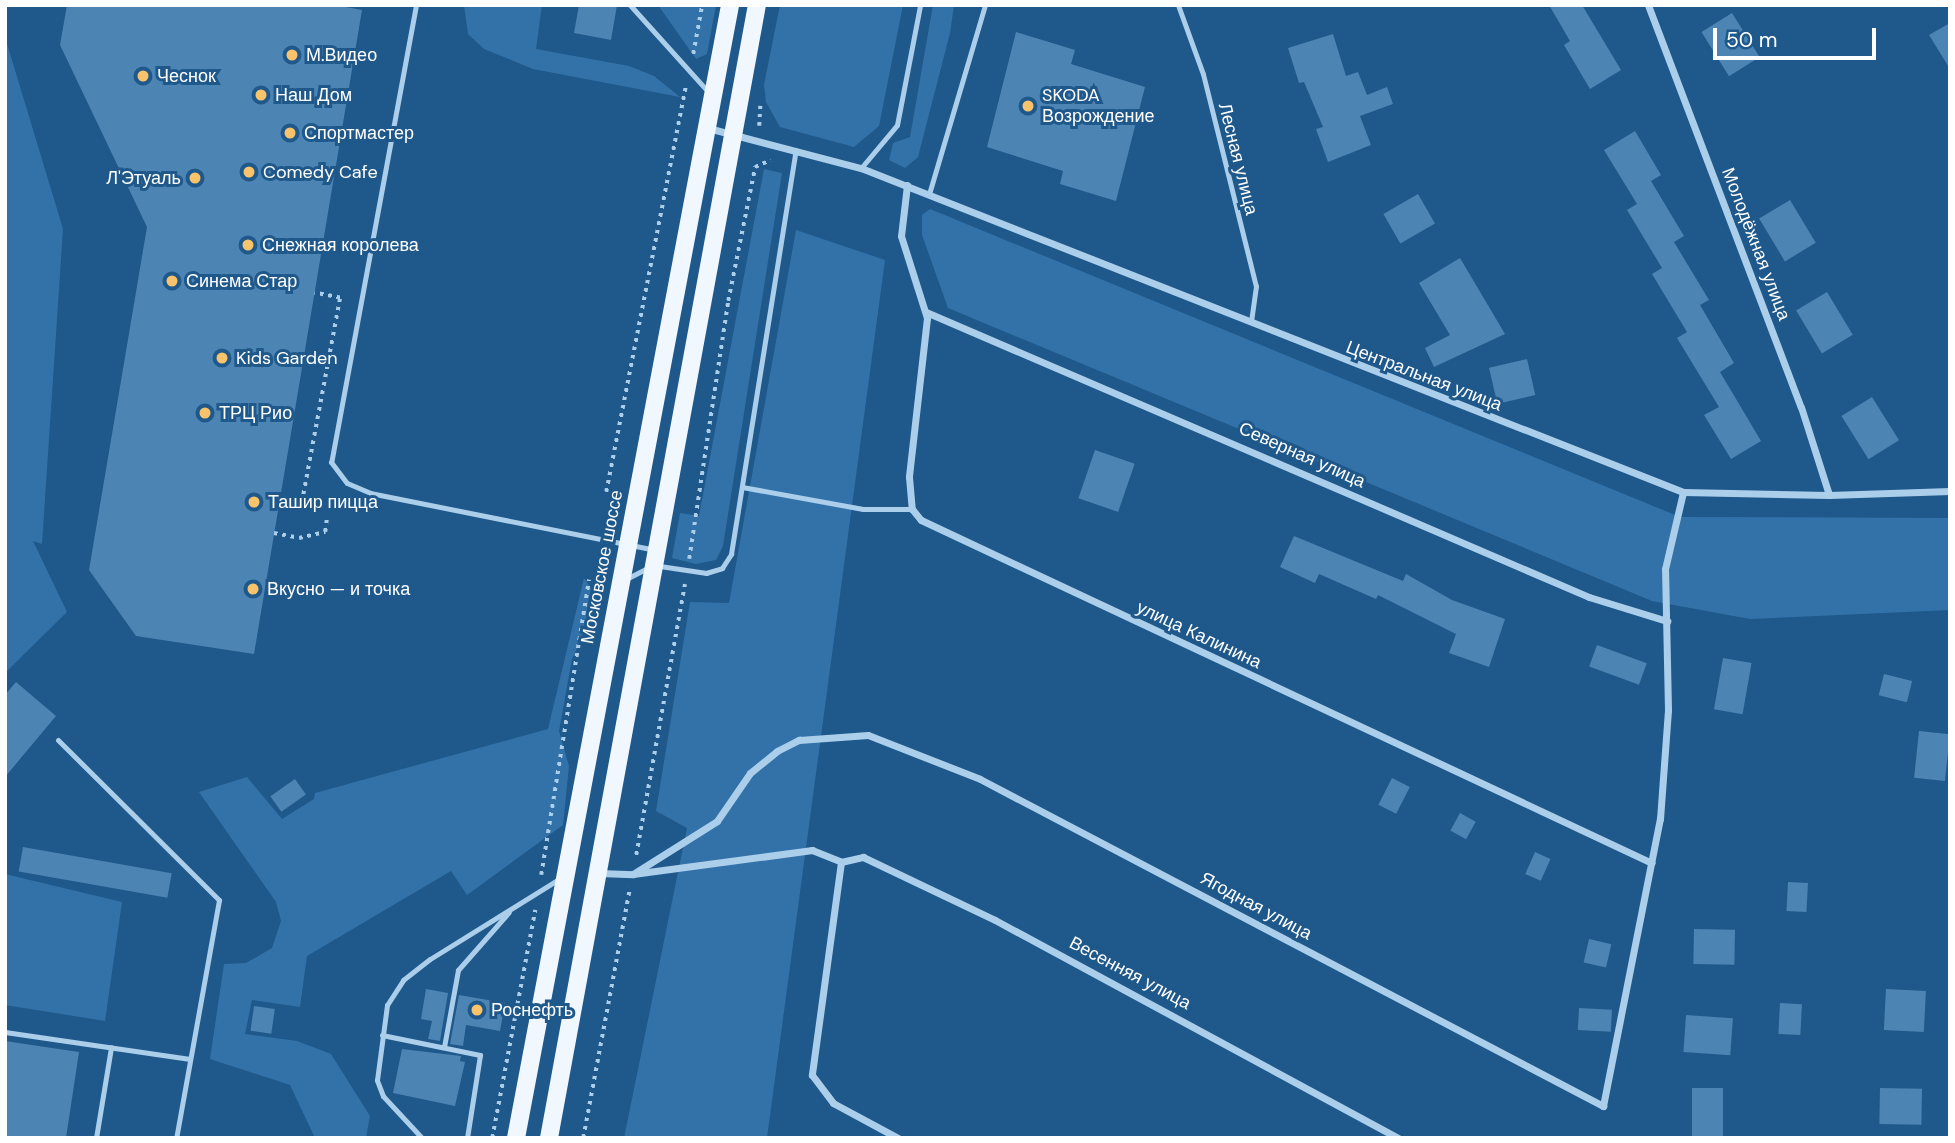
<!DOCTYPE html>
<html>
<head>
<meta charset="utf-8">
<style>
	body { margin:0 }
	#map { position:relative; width:1955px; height:1143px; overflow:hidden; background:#1f588a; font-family:"DM Sans",sans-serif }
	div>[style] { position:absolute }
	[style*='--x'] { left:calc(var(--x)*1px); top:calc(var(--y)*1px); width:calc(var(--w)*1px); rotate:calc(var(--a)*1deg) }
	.green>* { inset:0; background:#3372a8 }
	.building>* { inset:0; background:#4c84b4; transform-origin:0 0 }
	.path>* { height:3.5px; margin-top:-1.75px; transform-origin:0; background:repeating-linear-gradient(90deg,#abceeb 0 3.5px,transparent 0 8.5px) }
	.lane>* { height:5px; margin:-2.5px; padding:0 2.5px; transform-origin:2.5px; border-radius:2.5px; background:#abceeb }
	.street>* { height:7px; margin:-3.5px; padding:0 3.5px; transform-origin:3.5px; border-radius:3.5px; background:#abceeb }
	.primary>* { height:18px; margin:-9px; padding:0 9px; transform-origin:9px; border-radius:9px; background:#f0f7fe }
	.dots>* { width:19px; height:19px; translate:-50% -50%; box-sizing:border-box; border:4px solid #1f588a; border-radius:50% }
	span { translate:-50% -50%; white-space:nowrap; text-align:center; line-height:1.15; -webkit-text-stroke:6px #1f588a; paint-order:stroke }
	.poi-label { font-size:18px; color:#fff }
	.left { translate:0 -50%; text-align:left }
	.right { translate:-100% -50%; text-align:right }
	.street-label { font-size:18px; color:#fff }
	.frame { position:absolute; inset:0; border:7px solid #fff; pointer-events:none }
	.scale { position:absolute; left:1713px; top:28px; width:163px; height:32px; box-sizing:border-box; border:4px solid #fff; border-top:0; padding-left:9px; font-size:21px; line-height:24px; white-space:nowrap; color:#fff; -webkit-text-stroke:5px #1f588a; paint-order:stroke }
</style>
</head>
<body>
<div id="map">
	<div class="green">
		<i style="clip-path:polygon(464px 5px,542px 5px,536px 49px,629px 66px,654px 76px,680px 97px,533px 69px,484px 49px,468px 34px)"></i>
		<i style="clip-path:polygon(658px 5px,716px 5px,707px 54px,696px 59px)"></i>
		<i style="clip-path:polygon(780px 5px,903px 5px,879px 126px,854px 147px,780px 127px,766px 102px,764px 85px)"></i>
		<i style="clip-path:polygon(933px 5px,954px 5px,950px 33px,918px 157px,905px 168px,889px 160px,893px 143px,910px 137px)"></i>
		<i style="clip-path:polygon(5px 37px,63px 229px,42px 544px,33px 541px,67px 612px,5px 673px)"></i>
		<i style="clip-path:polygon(764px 169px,782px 173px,723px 546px,716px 560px,696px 564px,672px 558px,680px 513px,699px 516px)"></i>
		<i style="clip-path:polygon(930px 209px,1680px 517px,1950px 518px,1950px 610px,1750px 619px,1652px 601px,948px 308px,922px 235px,922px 215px)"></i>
		<i style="clip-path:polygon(796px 230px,885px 260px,767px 1138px,624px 1138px,687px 828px,656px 811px,690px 602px,729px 603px)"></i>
		<i style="clip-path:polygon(584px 578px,599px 600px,572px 659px,559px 731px,569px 766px,563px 825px,467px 895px,451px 871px,307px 956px,300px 1007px,252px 1000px,245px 1034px,297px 1041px,331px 1054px,370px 1116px,366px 1138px,315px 1138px,290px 1085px,210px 1059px,224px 964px,246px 963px,272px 948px,281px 921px,276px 902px,199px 792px,247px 777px,282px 819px,314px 799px,315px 793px,548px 729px)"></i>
		<i style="clip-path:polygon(5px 874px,122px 902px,105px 1021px,5px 1005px)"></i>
	</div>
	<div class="building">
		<i style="clip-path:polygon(67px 5px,335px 5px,362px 10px,254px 654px,136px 636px,89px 570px,147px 227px,60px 45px)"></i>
		<i style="clip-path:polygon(579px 5px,617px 5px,611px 40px,574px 33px)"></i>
		<i style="clip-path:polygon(1549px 5px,1582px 5px,1621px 70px,1590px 89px,1564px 45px,1570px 41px)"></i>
		<i style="left:1732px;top:13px;width:52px;height:36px;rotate:58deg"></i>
		<i style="clip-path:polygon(1950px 23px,1950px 69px,1929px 35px)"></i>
		<i style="clip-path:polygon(1016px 32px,1075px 50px,1071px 64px,1145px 87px,1116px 201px,1060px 184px,1063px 171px,987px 147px)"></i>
		<i style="clip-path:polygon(1333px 34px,1346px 76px,1358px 72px,1367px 95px,1387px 87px,1393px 104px,1360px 116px,1371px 145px,1328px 162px,1316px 129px,1323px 127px,1304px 82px,1299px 83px,1288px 48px)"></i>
		<i style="clip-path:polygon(1635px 131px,1661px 175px,1651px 181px,1684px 236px,1674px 242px,1709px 300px,1700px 305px,1734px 363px,1720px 372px,1761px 441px,1731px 459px,1704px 415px,1719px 407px,1677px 338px,1687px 332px,1652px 274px,1662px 268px,1627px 210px,1637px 204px,1604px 150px)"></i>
		<i style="left:1418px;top:194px;width:34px;height:40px;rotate:60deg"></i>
		<i style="left:1790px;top:200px;width:50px;height:36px;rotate:59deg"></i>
		<i style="clip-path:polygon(1460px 258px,1505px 334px,1434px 367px,1425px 348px,1450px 335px,1419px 283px)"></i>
		<i style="left:1827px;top:292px;width:50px;height:36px;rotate:59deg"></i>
		<i style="left:1527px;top:359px;width:37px;height:39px;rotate:77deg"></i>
		<i style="left:1872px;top:397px;width:51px;height:36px;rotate:58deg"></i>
		<i style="left:1095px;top:450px;width:42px;height:51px;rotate:19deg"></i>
		<i style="clip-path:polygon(1294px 536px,1403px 581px,1406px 574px,1452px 600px,1505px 619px,1489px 667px,1449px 653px,1456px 634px,1378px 595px,1376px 599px,1319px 574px,1315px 583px,1280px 567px)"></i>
		<i style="left:1597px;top:645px;width:53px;height:23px;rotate:20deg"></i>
		<i style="left:1723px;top:658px;width:29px;height:52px;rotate:10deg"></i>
		<i style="left:1884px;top:674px;width:29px;height:22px;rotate:14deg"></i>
		<i style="clip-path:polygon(16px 682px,56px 716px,5px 777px,5px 695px)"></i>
		<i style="left:1919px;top:731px;width:31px;height:47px;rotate:6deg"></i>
		<i style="left:1392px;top:778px;width:20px;height:30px;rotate:27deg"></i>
		<i style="left:295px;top:779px;width:19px;height:30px;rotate:55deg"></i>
		<i style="left:1460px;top:813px;width:18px;height:20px;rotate:29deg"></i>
		<i style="left:23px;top:847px;width:151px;height:25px;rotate:10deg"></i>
		<i style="left:1535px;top:852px;width:17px;height:24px;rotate:24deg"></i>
		<i style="left:1788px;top:882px;width:20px;height:29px;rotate:3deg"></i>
		<i style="left:1694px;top:929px;width:41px;height:35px;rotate:1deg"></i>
		<i style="left:1589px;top:939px;width:23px;height:24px;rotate:13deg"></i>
		<i style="clip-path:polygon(426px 989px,448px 993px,440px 1041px,428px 1039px,432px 1021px,421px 1019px)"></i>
		<i style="left:1886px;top:989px;width:40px;height:41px;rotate:3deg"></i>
		<i style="clip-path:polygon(459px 995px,505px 1003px,500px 1031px,466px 1025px,463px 1046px,450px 1044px)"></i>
		<i style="left:1780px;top:1003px;width:22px;height:31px;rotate:3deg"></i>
		<i style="left:254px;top:1006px;width:21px;height:25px;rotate:8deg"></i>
		<i style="left:1579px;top:1008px;width:33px;height:22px;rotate:3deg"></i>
		<i style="left:1686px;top:1015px;width:47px;height:37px;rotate:4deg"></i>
		<i style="clip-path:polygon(5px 1041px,79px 1052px,66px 1138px,5px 1138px)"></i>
		<i style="clip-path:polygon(402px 1049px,461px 1056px,460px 1061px,465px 1062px,455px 1106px,393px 1093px)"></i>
		<i style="left:1692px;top:1088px;width:31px;height:48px"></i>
		<i style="left:1880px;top:1088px;width:42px;height:36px;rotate:1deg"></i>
	</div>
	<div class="path">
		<i style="--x:693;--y:54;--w:50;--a:-79.6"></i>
		<i style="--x:759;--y:126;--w:20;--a:-87"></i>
		<i style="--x:606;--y:492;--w:414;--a:-78.9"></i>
		<i style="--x:300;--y:511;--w:217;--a:-79.4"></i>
		<i style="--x:340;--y:298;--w:26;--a:-169"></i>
		<i style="--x:274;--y:533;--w:25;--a:11"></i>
		<i style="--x:299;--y:538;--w:27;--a:-13"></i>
		<i style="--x:325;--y:532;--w:16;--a:-83"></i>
		<i style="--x:689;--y:559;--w:261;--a:-81.4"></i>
		<i style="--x:728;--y:301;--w:137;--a:-78.6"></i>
		<i style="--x:755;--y:167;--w:17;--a:-24"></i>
		<i style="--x:636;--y:855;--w:275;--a:-79.8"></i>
		<i style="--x:541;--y:875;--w:299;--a:-80.8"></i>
		<i style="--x:492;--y:1138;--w:232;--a:-79.3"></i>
		<i style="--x:583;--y:1138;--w:255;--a:-79.4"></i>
	</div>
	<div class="lane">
		<i style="--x:416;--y:5;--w:465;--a:100.5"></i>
		<i style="--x:331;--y:462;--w:26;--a:53"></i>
		<i style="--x:347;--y:483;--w:25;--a:23"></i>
		<i style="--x:370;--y:493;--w:290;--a:11.3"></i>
		<i style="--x:630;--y:5;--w:120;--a:48"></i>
		<i style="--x:1178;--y:5;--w:73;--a:70.1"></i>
		<i style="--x:1203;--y:74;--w:219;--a:76"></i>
		<i style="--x:1256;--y:286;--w:36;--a:98"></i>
		<i style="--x:861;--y:168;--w:56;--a:-50.1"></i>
		<i style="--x:897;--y:125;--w:122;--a:-79.1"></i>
		<i style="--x:929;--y:194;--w:197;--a:-73.5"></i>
		<i style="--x:742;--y:487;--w:123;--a:10.3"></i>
		<i style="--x:863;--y:509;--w:49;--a:0"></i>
		<i style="--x:628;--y:578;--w:28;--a:-27"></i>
		<i style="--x:653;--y:565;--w:54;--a:8.6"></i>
		<i style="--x:706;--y:573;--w:17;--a:-17"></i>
		<i style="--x:722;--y:568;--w:17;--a:-57"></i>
		<i style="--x:731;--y:554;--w:409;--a:-80.9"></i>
		<i style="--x:58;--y:740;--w:227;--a:44.8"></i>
		<i style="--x:219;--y:900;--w:242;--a:100.2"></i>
		<i style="--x:5;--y:1032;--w:187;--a:8.3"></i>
		<i style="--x:382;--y:1035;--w:100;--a:11.5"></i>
		<i style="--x:480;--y:1055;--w:84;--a:98.9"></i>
		<i style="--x:444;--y:1047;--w:78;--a:-79.7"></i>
		<i style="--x:458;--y:970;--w:77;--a:-48.7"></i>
		<i style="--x:96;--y:1138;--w:92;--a:-80.6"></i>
		<i style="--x:422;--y:1138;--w:57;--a:-132.9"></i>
		<i style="--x:383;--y:1096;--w:17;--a:-111"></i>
		<i style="--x:377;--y:1080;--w:76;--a:-82.4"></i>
		<i style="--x:387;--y:1005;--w:30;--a:-57"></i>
		<i style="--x:403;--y:980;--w:34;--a:-38"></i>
		<i style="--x:430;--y:959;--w:152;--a:-31.8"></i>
	</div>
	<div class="street">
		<i style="--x:1648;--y:5;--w:430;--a:69.2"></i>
		<i style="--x:1801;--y:407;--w:92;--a:72.3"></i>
		<i style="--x:708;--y:128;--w:158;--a:14.7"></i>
		<i style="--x:861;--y:168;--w:884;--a:21.51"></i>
		<i style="--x:1683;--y:492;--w:146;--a:1.2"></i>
		<i style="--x:1829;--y:495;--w:121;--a:-1.9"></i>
		<i style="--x:907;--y:185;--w:51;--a:96.7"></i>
		<i style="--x:901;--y:236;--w:86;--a:72.4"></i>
		<i style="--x:927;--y:318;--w:160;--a:96.5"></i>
		<i style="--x:909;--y:477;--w:32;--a:85"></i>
		<i style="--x:912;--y:509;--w:14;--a:51"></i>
		<i style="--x:921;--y:520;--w:807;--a:25.14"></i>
		<i style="--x:926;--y:312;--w:722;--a:23.26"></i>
		<i style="--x:1589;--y:597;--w:82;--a:17.1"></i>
		<i style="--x:841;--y:862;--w:23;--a:-13"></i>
		<i style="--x:863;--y:857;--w:146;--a:25.5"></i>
		<i style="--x:995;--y:920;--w:459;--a:28.4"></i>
		<i style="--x:841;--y:862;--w:215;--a:97.8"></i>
		<i style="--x:812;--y:1075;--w:35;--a:53"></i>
		<i style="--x:833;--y:1103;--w:74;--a:28.3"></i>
		<i style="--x:599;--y:873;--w:34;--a:2"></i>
		<i style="--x:633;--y:874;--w:181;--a:-7.6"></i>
		<i style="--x:812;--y:850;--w:31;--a:22"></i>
		<i style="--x:633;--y:874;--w:99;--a:-32.2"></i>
		<i style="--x:717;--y:821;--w:58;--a:-55.5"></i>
		<i style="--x:750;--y:773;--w:35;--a:-39"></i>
		<i style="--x:777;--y:751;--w:25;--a:-27"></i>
		<i style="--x:799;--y:740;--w:69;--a:-4.1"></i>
		<i style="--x:868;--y:735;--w:120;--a:21.4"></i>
		<i style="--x:980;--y:779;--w:704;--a:27.69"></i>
		<i style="--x:1603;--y:1106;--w:293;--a:-78.8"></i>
		<i style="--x:1660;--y:819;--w:109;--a:-85.8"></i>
		<i style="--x:1668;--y:710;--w:141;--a:-91.2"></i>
		<i style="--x:1665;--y:569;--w:79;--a:-76.8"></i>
	</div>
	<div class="primary">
		<i style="--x:516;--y:1138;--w:1153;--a:-79.3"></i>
		<i style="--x:549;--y:1138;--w:1152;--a:-79.6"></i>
	</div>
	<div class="dots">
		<i style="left:292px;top:55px;background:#f9c36c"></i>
		<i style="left:143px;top:76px;background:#f9c36c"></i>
		<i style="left:261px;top:95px;background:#f9c36c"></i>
		<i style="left:1028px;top:106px;background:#f9c36c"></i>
		<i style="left:290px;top:133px;background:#f9c36c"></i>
		<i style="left:249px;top:172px;background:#f9c36c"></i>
		<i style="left:195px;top:178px;background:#f9c36c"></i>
		<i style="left:248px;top:245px;background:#f9c36c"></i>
		<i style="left:172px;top:281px;background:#f9c36c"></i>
		<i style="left:222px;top:358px;background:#f9c36c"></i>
		<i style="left:205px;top:413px;background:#f9c36c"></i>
		<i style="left:254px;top:502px;background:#f9c36c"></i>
		<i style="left:253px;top:589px;background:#f9c36c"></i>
		<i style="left:477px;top:1010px;background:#f9c36c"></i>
	</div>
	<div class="poi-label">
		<span class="left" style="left:306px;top:55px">М.Видео</span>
		<span class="left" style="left:157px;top:76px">Чеснок</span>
		<span class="left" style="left:275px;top:95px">Наш Дом</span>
		<span class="left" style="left:1042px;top:106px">SKODA<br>Возрождение</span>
		<span class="left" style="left:304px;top:133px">Спортмастер</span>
		<span class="left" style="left:263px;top:172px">Comedy Cafe</span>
		<span class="right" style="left:181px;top:178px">Л'Этуаль</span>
		<span class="left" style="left:262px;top:245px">Снежная королева</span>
		<span class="left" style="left:186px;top:281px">Синема Стар</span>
		<span class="left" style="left:236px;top:358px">Kids Garden</span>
		<span class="left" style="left:219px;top:413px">ТРЦ Рио</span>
		<span class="left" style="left:268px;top:502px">Ташир пицца</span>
		<span class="left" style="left:267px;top:589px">Вкусно — и точка</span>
		<span class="left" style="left:491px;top:1010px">Роснефть</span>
	</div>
	<div class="street-label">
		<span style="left:1238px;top:159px;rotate:76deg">Лесная улица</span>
		<span style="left:1756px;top:244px;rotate:69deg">Молодёжная улица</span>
		<span style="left:1424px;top:376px;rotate:21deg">Центральная улица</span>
		<span style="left:1302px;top:455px;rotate:24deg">Северная улица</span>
		<span style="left:602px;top:567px;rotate:-79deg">Московское шоссе</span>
		<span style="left:1199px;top:635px;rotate:25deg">улица Калинина</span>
		<span style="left:1256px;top:906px;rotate:28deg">Ягодная улица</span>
		<span style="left:1130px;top:973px;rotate:28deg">Весенняя улица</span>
	</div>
	<div class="frame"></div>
	<div class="scale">50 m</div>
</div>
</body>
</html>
